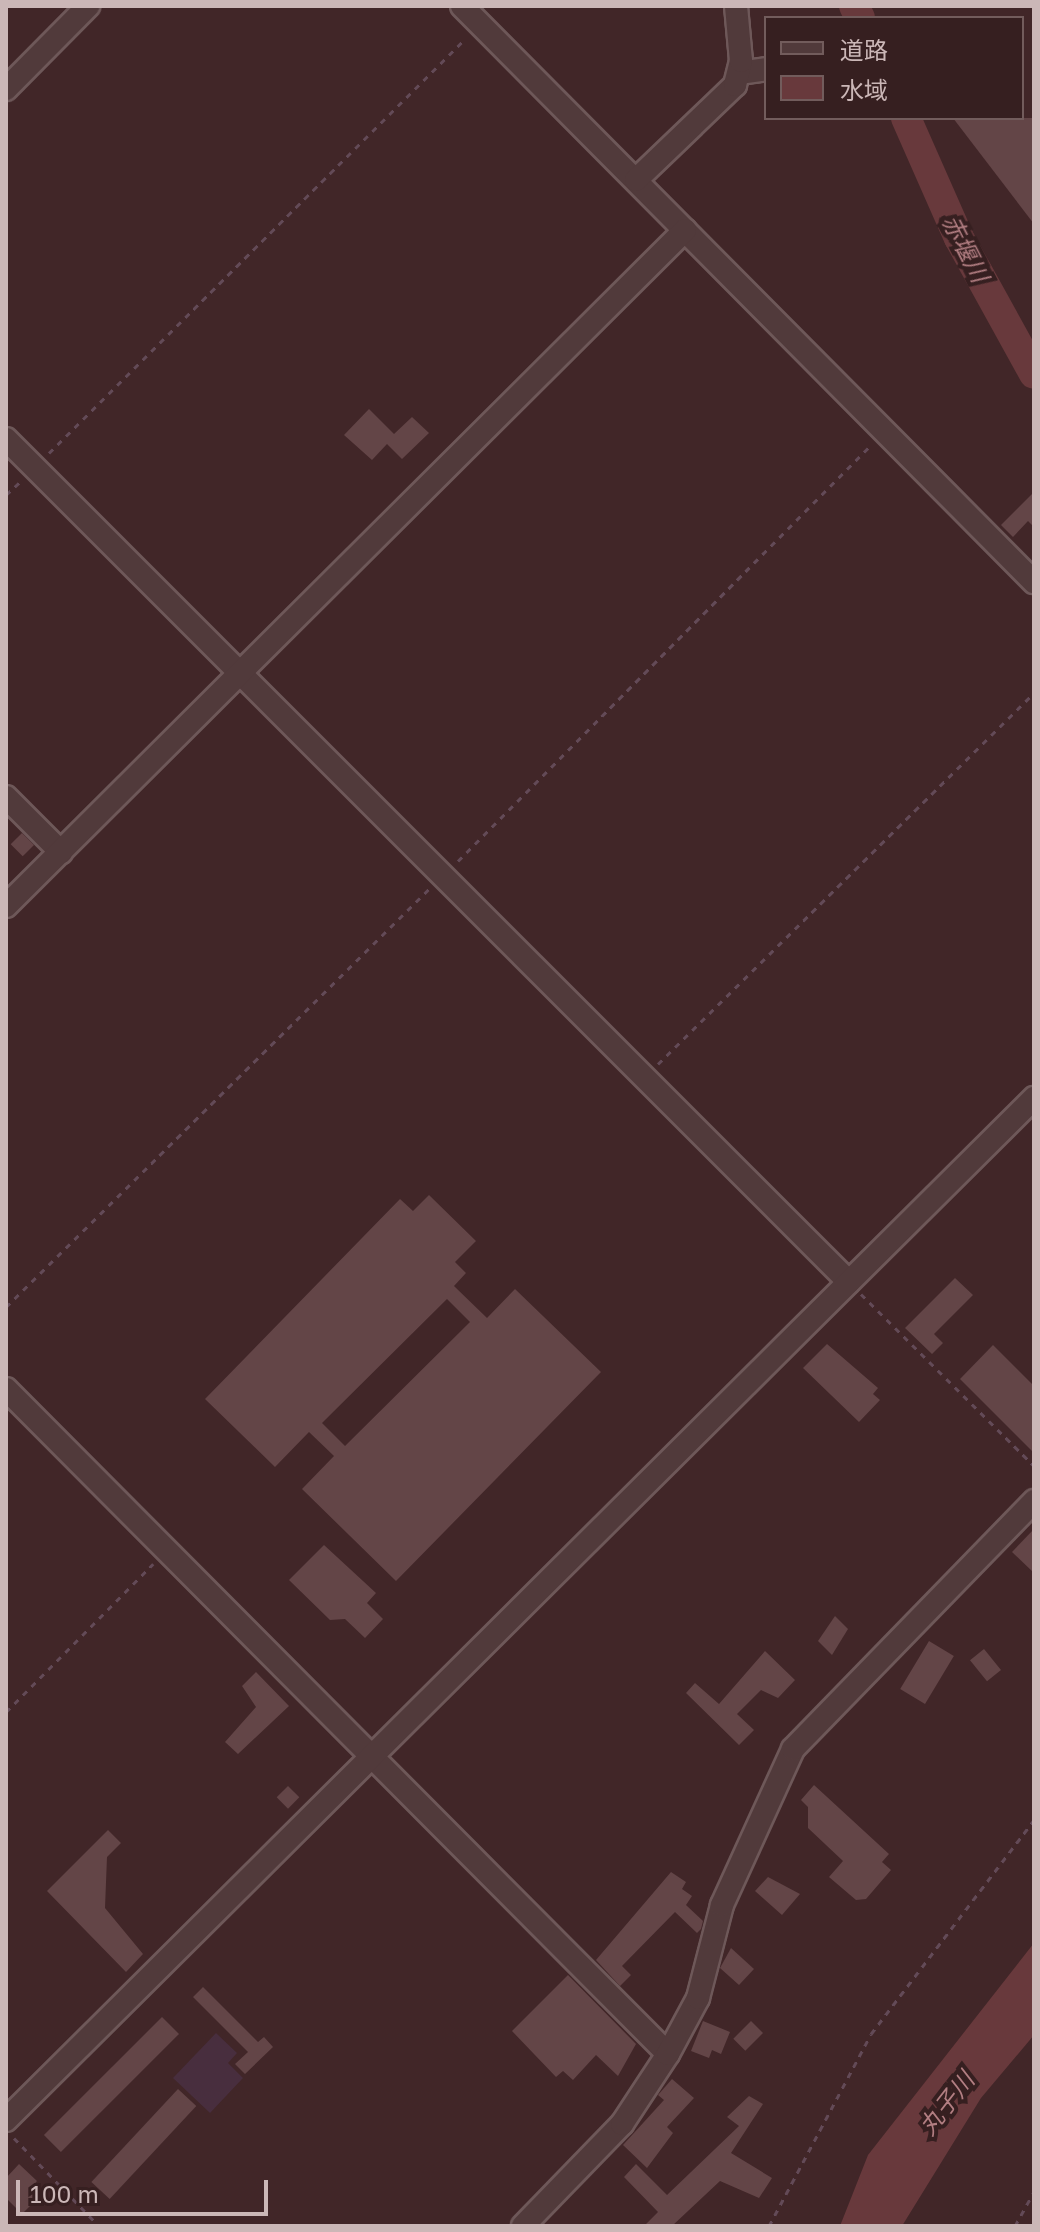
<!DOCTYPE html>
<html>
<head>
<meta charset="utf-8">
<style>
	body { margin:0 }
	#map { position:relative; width:1040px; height:2232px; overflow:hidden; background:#412628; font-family:"Golos Text","Noto Sans JP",sans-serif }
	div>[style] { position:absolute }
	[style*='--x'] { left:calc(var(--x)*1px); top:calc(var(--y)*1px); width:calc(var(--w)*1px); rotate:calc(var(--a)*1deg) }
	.green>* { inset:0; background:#482e3e }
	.water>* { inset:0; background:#68393c }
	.river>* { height:30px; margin:-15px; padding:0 15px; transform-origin:15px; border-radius:15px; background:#68393c }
	.building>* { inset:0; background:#634547; transform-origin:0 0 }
	.path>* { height:3px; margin-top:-1.5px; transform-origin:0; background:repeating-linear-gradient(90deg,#634a57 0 6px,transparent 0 12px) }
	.roads { filter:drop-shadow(2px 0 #6e5859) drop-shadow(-2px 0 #6e5859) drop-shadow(0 2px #6e5859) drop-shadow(0 -2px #6e5859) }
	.minor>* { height:22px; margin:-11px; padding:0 11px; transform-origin:11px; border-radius:11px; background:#513a3b }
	span { translate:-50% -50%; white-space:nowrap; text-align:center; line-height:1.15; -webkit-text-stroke:8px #361f20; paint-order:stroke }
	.water-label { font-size:24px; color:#b27e82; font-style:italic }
	.frame { position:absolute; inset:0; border:8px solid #cbb7b7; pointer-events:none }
	.legend { position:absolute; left:764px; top:16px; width:260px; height:104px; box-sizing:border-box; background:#361f20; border:2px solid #725c5c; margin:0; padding:10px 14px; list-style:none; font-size:24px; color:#cbb7b7 }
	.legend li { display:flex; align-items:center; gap:16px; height:40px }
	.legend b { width:40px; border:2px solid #725c5c }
	.scale { position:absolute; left:16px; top:2180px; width:252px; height:36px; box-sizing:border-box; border:4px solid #cbb7b7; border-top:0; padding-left:10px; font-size:24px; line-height:28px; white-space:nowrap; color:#cbb7b7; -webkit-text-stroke:6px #361f20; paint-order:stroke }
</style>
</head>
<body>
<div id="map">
	<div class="green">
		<i style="clip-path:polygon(216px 2033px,237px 2053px,228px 2063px,243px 2078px,210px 2113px,173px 2078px)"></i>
	</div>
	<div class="water">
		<i style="clip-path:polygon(1034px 1943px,1034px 2035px,981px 2098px,902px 2226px,840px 2226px,868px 2155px)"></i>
	</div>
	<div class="river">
		<i style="--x:854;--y:6;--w:13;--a:63"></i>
		<i style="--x:906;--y:118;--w:131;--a:66.2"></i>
		<i style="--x:959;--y:238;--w:155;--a:61.1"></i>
	</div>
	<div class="building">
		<i style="clip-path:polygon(953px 118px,1034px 118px,1034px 224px)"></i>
		<i style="clip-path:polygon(369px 409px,394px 434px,412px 417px,429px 433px,402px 459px,387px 444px,372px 460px,344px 435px)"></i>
		<i style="clip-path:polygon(1034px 492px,1034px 527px,1028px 521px,1013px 537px,1001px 525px)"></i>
		<i style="left:22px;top:833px;width:17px;height:16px;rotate:45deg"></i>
		<i style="clip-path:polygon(evenodd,429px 1195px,476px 1241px,455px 1262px,466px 1273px,454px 1286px,487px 1318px,515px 1289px,601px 1372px,396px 1581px,302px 1489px,334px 1456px,309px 1432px,275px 1467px,205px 1399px,400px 1199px,413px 1211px,429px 1195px,447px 1299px,470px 1322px,345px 1446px,322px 1423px,447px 1299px)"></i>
		<i style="clip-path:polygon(955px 1278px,973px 1295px,934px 1334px,943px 1343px,932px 1354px,905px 1328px)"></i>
		<i style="clip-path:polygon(827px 1344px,878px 1388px,873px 1394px,880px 1400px,859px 1422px,803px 1368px)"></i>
		<i style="clip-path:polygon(993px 1345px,1034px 1386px,1034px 1453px,960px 1379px)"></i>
		<i style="clip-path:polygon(1034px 1529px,1034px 1573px,1012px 1552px)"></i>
		<i style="clip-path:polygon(324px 1545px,376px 1593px,367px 1603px,383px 1619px,365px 1638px,345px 1619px,330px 1620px,289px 1580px)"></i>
		<i style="clip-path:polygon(835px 1616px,848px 1629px,832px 1655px,818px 1641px)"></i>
		<i style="left:929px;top:1641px;width:29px;height:56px;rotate:31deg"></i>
		<i style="left:984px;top:1649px;width:27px;height:18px;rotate:51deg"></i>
		<i style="clip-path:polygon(765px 1651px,795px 1680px,778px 1698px,761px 1690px,737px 1714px,754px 1730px,739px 1745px,686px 1693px,695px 1683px,719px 1704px)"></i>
		<i style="clip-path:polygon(256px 1672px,289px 1706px,238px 1754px,225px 1742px,256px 1707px,242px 1686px)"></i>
		<i style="clip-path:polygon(814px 1785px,889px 1854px,882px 1862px,891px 1870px,866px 1899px,856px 1900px,829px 1877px,843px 1861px,808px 1828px,808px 1807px,801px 1800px)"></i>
		<i style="left:288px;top:1786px;width:16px;height:16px;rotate:45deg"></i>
		<i style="clip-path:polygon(108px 1830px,121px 1843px,107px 1857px,105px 1908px,143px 1954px,126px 1972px,47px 1891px)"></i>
		<i style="clip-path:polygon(671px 1872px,686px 1882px,682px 1889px,692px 1896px,686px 1905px,703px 1921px,701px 1929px,697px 1933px,675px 1912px,622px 1966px,631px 1975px,620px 1986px,596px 1960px)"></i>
		<i style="clip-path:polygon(768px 1877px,800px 1894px,782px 1915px,755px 1891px)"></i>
		<i style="clip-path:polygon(731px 1948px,754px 1969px,739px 1985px,720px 1968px)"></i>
		<i style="clip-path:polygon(568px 1975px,636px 2044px,618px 2076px,596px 2055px,573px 2080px,563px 2071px,556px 2077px,512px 2031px)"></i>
		<i style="clip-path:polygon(203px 1987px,258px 2042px,264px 2037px,273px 2047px,245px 2074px,235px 2064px,248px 2052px,193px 1997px)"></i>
		<i style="left:162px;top:2017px;width:24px;height:167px;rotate:45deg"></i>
		<i style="clip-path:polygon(703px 2021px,730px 2032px,721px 2054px,712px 2050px,709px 2058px,691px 2051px)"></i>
		<i style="left:751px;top:2021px;width:17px;height:25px;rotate:45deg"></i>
		<i style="clip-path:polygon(672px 2079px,694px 2098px,667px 2127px,673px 2133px,647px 2168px,623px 2145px,664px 2100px,658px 2095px)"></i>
		<i style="left:178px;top:2089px;width:25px;height:127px;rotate:43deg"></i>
		<i style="clip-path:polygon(749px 2096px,763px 2104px,731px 2153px,772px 2178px,759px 2198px,720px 2181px,672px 2226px,644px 2226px,658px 2212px,624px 2177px,636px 2164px,667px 2195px,739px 2126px,727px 2117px)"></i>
		<i style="clip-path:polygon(19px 2164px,37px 2181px,30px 2189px,39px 2197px,22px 2214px,6px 2198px,6px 2178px)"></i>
	</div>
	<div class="path">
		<i style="--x:49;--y:453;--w:588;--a:-44.86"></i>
		<i style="--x:6;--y:495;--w:21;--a:-43"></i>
		<i style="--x:458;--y:861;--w:588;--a:-45.21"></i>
		<i style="--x:658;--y:1064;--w:528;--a:-44.62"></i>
		<i style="--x:861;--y:1294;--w:244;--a:44.8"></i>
		<i style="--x:6;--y:1307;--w:595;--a:-44.66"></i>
		<i style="--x:6;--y:1712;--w:209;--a:-45.2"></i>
		<i style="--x:14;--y:2138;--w:122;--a:46"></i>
		<i style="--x:769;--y:2226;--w:217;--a:-62"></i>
		<i style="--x:871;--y:2034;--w:269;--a:-52.7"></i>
		<i style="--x:1015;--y:2226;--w:39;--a:-61"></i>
	</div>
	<div class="roads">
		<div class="minor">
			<i style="--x:462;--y:6;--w:812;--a:45.2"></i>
			<i style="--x:739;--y:73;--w:27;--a:-8"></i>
			<i style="--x:6;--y:89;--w:117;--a:-45.3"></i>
			<i style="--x:636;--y:180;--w:137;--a:-43.8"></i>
			<i style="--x:735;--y:85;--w:25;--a:-76"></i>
			<i style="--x:741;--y:61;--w:55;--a:-95.2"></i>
			<i style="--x:6;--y:439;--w:1192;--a:45"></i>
			<i style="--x:6;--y:797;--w:78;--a:45"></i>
			<i style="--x:6;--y:906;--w:958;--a:-44.87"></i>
			<i style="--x:6;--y:1389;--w:938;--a:45.13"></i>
			<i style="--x:6;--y:2120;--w:1450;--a:-44.83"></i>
			<i style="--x:523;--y:2226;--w:142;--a:-45.9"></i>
			<i style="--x:622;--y:2124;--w:84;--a:-56.7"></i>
			<i style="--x:668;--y:2054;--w:64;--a:-61.8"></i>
			<i style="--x:698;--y:1998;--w:96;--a:-75.5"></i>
			<i style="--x:722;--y:1905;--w:171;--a:-65.5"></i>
			<i style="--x:793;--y:1749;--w:346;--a:-45.8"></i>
		</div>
	</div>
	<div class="water-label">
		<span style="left:966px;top:248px;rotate:63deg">赤堰川</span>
		<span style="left:946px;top:2103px;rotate:-52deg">丸子川</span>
	</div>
	<div class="frame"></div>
	<ul class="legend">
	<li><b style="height:10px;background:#513a3b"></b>道路</li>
	<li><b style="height:22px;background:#68393c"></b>水域</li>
	</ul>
	<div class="scale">100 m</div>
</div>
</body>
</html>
